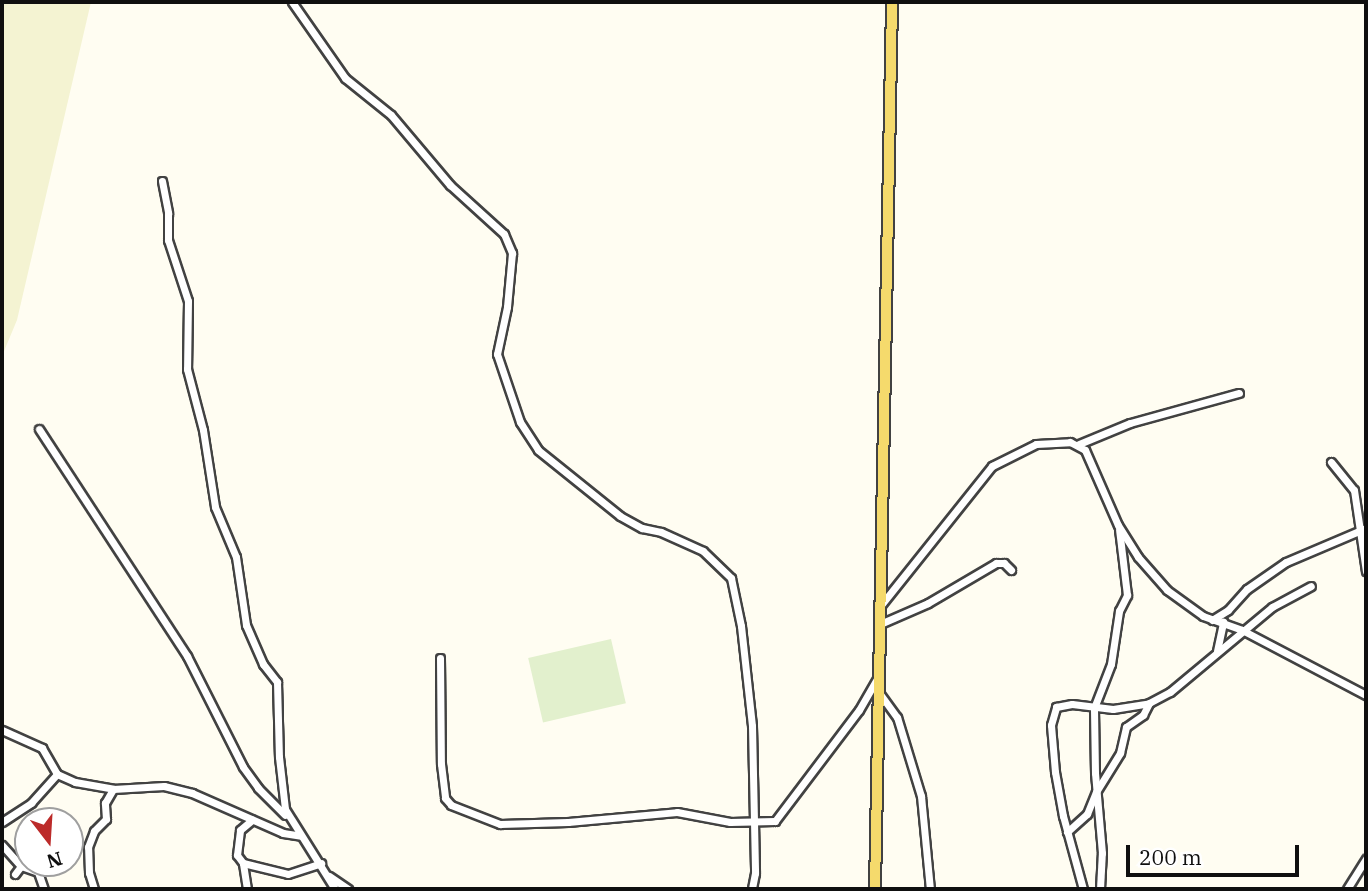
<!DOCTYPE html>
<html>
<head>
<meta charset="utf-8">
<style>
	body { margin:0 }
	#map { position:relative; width:1368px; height:891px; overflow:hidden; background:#fffdf2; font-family:"IBM Plex Serif",serif }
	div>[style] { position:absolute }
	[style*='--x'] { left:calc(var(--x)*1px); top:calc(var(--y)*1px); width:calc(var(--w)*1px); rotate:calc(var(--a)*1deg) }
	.farmland>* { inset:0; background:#f4f3d2 }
	.pitch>* { inset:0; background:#e2f0cd; transform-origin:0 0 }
	.roads { filter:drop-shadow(2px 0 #424242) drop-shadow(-2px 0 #424242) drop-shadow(0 2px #424242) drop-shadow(0 -2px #424242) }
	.minor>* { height:7px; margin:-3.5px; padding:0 3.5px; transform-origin:3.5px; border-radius:3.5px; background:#fff }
	.primary>* { height:10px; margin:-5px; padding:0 5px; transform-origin:5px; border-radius:5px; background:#f5da6c }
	span { translate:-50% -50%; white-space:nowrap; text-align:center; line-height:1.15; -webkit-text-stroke:7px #fff; paint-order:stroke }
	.frame { position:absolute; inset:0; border:4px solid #0f0f0f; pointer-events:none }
	.north { position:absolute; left:14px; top:807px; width:70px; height:70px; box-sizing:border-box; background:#fff; border:2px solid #9f9f9f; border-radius:50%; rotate:163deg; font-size:19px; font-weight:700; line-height:28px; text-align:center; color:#0f0f0f }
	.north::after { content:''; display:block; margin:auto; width:24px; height:32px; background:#bc2b2a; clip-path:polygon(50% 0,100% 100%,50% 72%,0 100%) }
	.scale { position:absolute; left:1126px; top:845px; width:173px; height:32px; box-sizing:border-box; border:4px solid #0f0f0f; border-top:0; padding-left:9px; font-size:21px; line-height:24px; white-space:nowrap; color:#0f0f0f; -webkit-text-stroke:5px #fff; paint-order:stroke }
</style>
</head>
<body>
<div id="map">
	<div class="farmland">
		<i style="clip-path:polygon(2px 2px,91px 2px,17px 320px,2px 356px)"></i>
	</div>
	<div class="pitch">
		<i style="left:611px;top:639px;width:66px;height:85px;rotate:77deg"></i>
	</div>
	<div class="roads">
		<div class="minor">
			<i style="--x:292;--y:2;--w:93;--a:55.1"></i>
			<i style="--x:345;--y:78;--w:59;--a:38.8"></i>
			<i style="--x:391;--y:115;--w:92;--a:49.9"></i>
			<i style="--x:450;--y:185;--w:73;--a:42.2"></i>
			<i style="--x:504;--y:234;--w:21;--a:67"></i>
			<i style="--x:512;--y:253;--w:54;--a:95.3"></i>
			<i style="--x:507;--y:307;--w:48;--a:102"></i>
			<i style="--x:497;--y:354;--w:72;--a:71.3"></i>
			<i style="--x:520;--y:422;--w:33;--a:57"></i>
			<i style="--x:538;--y:450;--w:105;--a:38.8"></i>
			<i style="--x:620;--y:516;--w:25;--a:29"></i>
			<i style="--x:642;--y:528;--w:19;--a:12"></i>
			<i style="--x:661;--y:532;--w:46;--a:24.3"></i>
			<i style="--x:703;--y:551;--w:39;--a:44"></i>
			<i style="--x:731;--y:578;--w:49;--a:78.2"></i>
			<i style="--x:741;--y:626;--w:101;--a:83.7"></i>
			<i style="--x:752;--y:726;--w:147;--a:88.8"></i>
			<i style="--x:755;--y:873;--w:16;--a:101"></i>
			<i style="--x:162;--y:181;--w:33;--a:79"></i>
			<i style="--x:168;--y:213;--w:27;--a:90"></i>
			<i style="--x:168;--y:240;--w:64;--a:71.8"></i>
			<i style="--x:188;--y:301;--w:68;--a:90.8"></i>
			<i style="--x:187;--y:369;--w:63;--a:75.3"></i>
			<i style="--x:203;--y:430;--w:78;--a:81.1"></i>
			<i style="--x:215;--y:507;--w:54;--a:67.2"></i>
			<i style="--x:236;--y:557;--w:69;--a:81.6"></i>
			<i style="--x:246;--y:625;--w:43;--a:66.4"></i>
			<i style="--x:263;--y:664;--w:23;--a:52"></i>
			<i style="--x:277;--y:682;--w:75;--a:88.5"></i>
			<i style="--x:279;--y:757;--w:52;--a:83.4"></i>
			<i style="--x:285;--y:809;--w:94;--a:58"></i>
			<i style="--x:39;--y:429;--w:271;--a:56.9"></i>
			<i style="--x:187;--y:656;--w:124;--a:63.2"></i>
			<i style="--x:243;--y:767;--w:26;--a:54"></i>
			<i style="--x:258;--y:788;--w:38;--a:45"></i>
			<i style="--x:1079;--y:444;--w:55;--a:-22.4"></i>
			<i style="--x:1130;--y:423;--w:113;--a:-15.4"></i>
			<i style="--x:1331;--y:462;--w:36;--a:51"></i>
			<i style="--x:1354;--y:490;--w:82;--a:81.6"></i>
			<i style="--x:881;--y:605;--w:178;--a:-51.4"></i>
			<i style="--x:992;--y:466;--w:49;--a:-26.6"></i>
			<i style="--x:1036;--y:444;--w:34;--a:-3"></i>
			<i style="--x:1070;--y:442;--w:17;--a:28"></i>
			<i style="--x:1085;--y:450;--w:82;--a:66.3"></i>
			<i style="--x:1118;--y:525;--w:38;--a:58"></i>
			<i style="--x:1138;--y:557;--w:44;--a:48.7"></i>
			<i style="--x:1167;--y:590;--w:44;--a:35.8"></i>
			<i style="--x:1203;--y:616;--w:41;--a:19.7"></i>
			<i style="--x:1242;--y:630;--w:140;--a:27.7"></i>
			<i style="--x:1212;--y:620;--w:19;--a:-32"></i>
			<i style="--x:1228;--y:610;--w:28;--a:-48"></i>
			<i style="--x:1247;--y:589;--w:47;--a:-34.7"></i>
			<i style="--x:1286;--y:562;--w:87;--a:-23"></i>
			<i style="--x:880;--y:624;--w:52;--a:-23.6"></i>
			<i style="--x:928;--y:603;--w:79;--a:-30.5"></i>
			<i style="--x:996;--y:563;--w:8;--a:0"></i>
			<i style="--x:1004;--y:563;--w:10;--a:45"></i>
			<i style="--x:1217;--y:651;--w:30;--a:-78"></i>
			<i style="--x:440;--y:658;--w:106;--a:89.5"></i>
			<i style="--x:441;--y:764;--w:34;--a:83"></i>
			<i style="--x:445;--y:798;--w:9;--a:49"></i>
			<i style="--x:451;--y:805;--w:53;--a:21.2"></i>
			<i style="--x:500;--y:824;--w:68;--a:-1.7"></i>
			<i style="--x:568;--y:822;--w:109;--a:-5.2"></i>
			<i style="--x:677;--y:812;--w:54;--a:10.7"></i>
			<i style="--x:730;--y:822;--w:45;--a:-1.3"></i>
			<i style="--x:775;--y:821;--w:139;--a:-52.9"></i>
			<i style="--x:859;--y:710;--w:38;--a:-60"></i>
			<i style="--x:880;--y:694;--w:29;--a:54"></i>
			<i style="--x:897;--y:717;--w:83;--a:73.1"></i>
			<i style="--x:921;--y:796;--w:93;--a:84.5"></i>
			<i style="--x:2;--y:730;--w:44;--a:24.2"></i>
			<i style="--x:42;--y:748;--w:30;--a:60"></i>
			<i style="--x:57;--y:774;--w:20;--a:24"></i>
			<i style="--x:75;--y:782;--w:39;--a:10"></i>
			<i style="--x:113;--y:789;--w:51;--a:-3.4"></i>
			<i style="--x:164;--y:786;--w:29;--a:14"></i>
			<i style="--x:192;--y:793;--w:99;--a:23.7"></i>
			<i style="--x:283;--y:833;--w:18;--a:9"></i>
			<i style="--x:2;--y:822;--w:35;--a:-33"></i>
			<i style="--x:31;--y:803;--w:39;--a:-48"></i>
			<i style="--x:1067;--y:832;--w:27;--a:-42"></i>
			<i style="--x:1087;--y:814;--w:24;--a:-68"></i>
			<i style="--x:1096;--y:792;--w:46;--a:-58.4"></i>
			<i style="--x:1120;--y:753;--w:27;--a:-77"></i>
			<i style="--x:1126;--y:727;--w:21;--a:-35"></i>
			<i style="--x:1143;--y:715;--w:13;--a:-63"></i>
			<i style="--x:2;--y:845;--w:28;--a:48"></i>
			<i style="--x:21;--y:866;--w:10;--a:127"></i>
			<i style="--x:243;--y:863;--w:46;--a:13.7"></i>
			<i style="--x:288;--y:874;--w:35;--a:-18"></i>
			<i style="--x:21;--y:866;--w:18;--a:19"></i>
			<i style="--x:38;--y:872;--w:18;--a:71"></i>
			<i style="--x:329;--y:876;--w:23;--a:34"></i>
			<i style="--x:94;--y:889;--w:17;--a:-107"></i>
			<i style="--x:89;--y:873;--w:26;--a:-92"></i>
			<i style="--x:88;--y:847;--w:17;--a:-69"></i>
			<i style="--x:94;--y:831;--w:17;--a:-45"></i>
			<i style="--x:106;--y:819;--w:16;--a:-94"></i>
			<i style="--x:105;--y:803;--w:16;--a:-60"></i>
			<i style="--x:247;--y:889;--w:26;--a:-99"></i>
			<i style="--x:243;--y:863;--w:10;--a:-127"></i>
			<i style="--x:237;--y:855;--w:25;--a:-83"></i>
			<i style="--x:240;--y:830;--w:16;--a:-40"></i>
			<i style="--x:1083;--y:889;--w:76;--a:-105.3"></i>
			<i style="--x:1063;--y:816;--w:45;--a:-100.3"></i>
			<i style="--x:1055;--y:772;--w:47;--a:-94.9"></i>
			<i style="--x:1051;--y:725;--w:19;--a:-74"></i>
			<i style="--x:1056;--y:707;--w:16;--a:-11"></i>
			<i style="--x:1072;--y:704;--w:41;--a:7"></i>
			<i style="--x:1113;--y:709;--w:36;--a:-9"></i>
			<i style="--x:1149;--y:703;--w:24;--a:-28"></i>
			<i style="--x:1170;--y:692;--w:133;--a:-39.8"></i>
			<i style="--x:1272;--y:607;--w:44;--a:-28.3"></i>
			<i style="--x:1100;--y:889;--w:36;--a:-87"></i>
			<i style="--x:1102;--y:853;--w:80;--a:-95"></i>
			<i style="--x:1095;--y:773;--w:65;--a:-90.9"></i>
			<i style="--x:1094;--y:708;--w:47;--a:-68.9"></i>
			<i style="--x:1111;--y:664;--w:54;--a:-81.4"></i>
			<i style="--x:1119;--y:611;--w:18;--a:-63"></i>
			<i style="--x:1127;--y:595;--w:66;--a:-96.9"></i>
			<i style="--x:1347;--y:889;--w:36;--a:-58"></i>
		</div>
		<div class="primary">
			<i style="--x:875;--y:889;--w:887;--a:-88.9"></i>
		</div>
	</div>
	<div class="frame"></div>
	<div class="north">N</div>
	<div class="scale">200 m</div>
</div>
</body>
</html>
